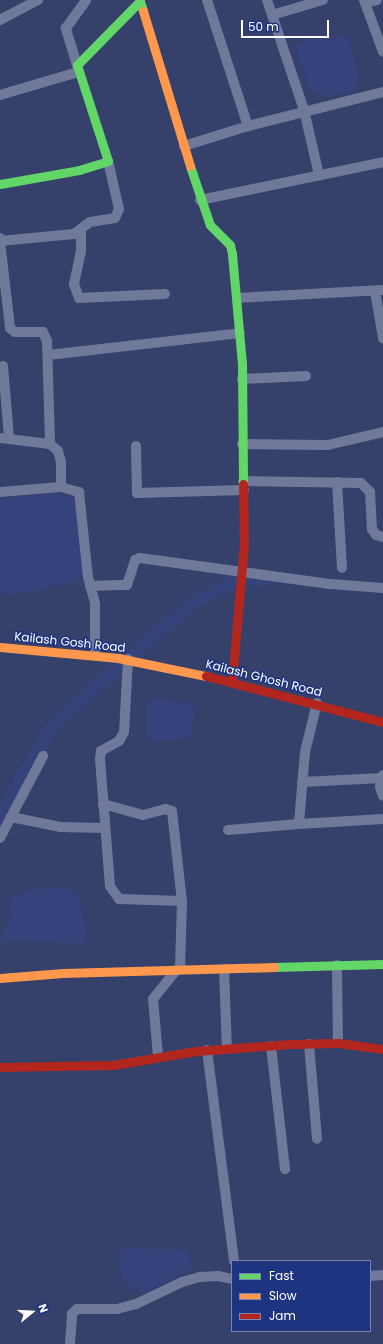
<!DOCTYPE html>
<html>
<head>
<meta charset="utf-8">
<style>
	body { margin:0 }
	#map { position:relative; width:383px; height:1344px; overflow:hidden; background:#35416b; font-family:Poppins,sans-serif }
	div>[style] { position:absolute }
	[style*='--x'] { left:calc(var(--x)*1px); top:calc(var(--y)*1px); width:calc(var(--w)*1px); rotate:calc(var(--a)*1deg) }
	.water>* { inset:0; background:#34437b }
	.canal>* { height:12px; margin:-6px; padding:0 6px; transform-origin:6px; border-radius:6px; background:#34437b }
	.street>* { height:10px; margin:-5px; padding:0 5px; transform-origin:5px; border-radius:5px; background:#707999 }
	.fast>* { height:9px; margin:-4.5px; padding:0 4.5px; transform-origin:4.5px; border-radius:4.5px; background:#63d668 }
	.slow>* { height:9px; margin:-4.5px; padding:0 4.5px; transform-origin:4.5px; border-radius:4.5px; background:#ff974d }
	.jam>* { height:9px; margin:-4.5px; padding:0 4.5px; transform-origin:4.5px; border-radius:4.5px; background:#b3261e }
	span { translate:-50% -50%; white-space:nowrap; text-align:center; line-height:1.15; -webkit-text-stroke:3px #1f3481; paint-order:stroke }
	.street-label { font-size:12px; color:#fff }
	.legend { position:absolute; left:231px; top:1260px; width:140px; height:72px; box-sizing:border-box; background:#1f3481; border:1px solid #7985b3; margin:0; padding:5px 7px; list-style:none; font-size:12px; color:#fff }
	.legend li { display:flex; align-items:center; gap:8px; height:20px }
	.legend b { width:20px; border:1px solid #7985b3 }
	.north { position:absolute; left:12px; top:1292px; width:40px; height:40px; -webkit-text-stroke:3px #1f3481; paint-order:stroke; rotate:72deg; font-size:11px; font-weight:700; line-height:16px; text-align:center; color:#fff }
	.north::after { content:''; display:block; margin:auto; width:14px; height:18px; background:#fff; clip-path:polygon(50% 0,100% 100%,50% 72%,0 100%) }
	.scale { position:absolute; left:241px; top:20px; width:88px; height:18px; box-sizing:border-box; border:2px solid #fff; border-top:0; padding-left:5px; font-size:12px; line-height:14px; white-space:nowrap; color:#fff; -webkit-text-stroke:3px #1f3481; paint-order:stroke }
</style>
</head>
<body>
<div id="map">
	<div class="water">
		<i style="clip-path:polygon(321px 35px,349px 37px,359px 79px,351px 93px,321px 96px,308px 87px,296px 46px)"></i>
		<i style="clip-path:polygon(53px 493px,74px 497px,83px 574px,75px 581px,36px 591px,0 595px,0 499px)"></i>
		<i style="clip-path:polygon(151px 698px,194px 704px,191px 738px,154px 741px,146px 734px,146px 706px)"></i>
		<i style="clip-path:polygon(66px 888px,79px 895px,86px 928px,85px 944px,0 940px,8px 925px,11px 897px,34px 889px)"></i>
		<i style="clip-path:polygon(125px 1248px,187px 1250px,193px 1268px,145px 1293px,124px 1283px,117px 1257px)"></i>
	</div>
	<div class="canal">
		<i style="--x:0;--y:821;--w:47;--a:-64.5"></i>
		<i style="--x:20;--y:779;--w:65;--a:-58.3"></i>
		<i style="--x:54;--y:724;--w:120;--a:-41.6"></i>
		<i style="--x:144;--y:644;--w:64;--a:-39.9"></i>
		<i style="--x:193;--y:603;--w:44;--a:-28.3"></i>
		<i style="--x:232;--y:582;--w:42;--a:-5.4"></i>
	</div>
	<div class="street">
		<i style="--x:207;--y:0;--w:133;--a:72"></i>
		<i style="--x:267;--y:0;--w:116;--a:71.4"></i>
		<i style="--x:304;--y:110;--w:67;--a:77"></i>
		<i style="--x:364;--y:0;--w:55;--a:69.9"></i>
		<i style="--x:365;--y:3;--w:12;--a:-14"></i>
		<i style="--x:272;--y:15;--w:53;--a:-16.4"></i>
		<i style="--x:0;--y:20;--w:43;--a:-27.8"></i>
		<i style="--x:77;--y:65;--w:39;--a:-107"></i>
		<i style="--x:66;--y:28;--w:34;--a:-54"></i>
		<i style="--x:0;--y:95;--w:81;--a:-16.4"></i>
		<i style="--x:184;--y:146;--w:67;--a:-17.4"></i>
		<i style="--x:248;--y:126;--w:139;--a:-14.1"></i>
		<i style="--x:200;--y:200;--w:187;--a:-11.7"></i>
		<i style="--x:81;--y:231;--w:20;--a:90"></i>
		<i style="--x:81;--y:251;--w:34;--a:102"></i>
		<i style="--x:74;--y:284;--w:15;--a:70"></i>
		<i style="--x:79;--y:298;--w:86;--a:-2.7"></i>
		<i style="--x:0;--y:238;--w:3;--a:90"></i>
		<i style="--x:0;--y:241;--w:74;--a:-5.4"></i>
		<i style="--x:74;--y:234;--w:20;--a:-37"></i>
		<i style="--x:90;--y:222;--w:25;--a:-9"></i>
		<i style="--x:115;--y:218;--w:10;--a:-66"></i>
		<i style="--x:119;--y:209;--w:49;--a:-102.9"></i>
		<i style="--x:0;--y:241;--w:88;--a:83.4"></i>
		<i style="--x:10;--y:328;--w:6;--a:39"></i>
		<i style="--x:15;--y:332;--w:28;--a:0"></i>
		<i style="--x:43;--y:332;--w:10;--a:66"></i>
		<i style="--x:47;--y:341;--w:103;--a:88.3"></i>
		<i style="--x:375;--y:291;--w:48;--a:80.3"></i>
		<i style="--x:237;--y:298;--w:146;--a:-3.1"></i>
		<i style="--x:48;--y:355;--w:193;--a:-6.5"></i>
		<i style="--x:3;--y:366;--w:71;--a:85.2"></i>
		<i style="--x:242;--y:379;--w:64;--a:-2.7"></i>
		<i style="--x:0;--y:438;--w:50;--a:6.8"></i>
		<i style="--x:50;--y:444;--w:11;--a:41"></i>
		<i style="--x:58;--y:451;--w:11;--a:75"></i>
		<i style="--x:61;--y:462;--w:25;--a:90"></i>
		<i style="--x:61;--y:487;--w:19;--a:16"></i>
		<i style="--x:79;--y:492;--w:85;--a:84"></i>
		<i style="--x:88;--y:577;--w:28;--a:75"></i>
		<i style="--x:95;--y:604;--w:51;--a:90"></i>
		<i style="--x:242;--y:444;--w:86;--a:0.7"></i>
		<i style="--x:328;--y:445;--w:57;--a:-13.3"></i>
		<i style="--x:136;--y:446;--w:47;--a:88.8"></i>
		<i style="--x:137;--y:493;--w:107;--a:-1.6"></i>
		<i style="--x:243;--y:481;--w:118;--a:1"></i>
		<i style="--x:361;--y:483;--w:13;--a:45"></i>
		<i style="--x:370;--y:492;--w:37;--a:87"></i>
		<i style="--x:372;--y:529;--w:7;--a:56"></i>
		<i style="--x:376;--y:535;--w:7;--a:16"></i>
		<i style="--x:337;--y:482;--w:86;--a:86.7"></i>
		<i style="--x:0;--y:492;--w:61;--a:-4.7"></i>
		<i style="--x:90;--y:586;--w:37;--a:-2"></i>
		<i style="--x:127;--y:585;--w:26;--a:-72"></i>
		<i style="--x:135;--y:560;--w:5;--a:-22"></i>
		<i style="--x:140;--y:558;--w:193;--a:7.8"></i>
		<i style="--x:331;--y:584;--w:52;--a:4.4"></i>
		<i style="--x:128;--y:659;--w:73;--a:93.1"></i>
		<i style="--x:124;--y:732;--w:10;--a:119"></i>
		<i style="--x:119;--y:741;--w:21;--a:151"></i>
		<i style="--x:101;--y:751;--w:8;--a:97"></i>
		<i style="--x:100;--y:759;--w:127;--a:85.5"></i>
		<i style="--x:110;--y:886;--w:16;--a:55"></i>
		<i style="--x:119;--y:899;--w:63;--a:1.8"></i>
		<i style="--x:317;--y:703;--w:50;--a:103.8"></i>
		<i style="--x:305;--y:752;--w:72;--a:94.8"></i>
		<i style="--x:299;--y:824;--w:84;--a:-3.4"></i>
		<i style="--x:383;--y:775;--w:12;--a:104"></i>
		<i style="--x:380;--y:787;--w:9;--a:72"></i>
		<i style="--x:302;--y:782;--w:80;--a:-2.9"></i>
		<i style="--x:103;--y:804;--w:41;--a:15.4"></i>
		<i style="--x:143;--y:815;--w:23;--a:-15"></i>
		<i style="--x:165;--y:809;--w:7;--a:16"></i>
		<i style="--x:172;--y:811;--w:91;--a:83.7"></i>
		<i style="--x:182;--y:901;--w:68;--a:91.7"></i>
		<i style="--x:11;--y:817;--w:50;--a:11.5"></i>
		<i style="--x:60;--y:827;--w:44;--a:1.3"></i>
		<i style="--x:228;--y:830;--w:71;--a:-4.8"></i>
		<i style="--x:0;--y:838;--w:93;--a:-62.3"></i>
		<i style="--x:337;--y:965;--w:78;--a:89.3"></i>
		<i style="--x:224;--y:969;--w:80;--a:87.9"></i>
		<i style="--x:309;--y:1044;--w:95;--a:85.2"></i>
		<i style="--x:271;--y:1046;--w:124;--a:83.5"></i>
		<i style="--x:207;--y:1050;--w:213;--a:82.7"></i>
		<i style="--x:158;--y:1056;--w:57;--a:-95"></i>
		<i style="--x:153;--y:999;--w:38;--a:-51"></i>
		<i style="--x:370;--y:1276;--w:13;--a:-4"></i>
		<i style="--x:70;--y:1344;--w:30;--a:-86"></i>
		<i style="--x:72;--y:1314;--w:7;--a:-45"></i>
		<i style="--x:77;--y:1309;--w:40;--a:0"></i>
		<i style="--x:117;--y:1309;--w:20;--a:-15"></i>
		<i style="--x:136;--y:1304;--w:51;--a:-25.6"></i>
		<i style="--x:182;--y:1282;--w:19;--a:-16"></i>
		<i style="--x:200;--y:1277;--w:18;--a:-3"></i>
		<i style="--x:218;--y:1276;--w:14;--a:12"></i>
	</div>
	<div class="fast">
		<i style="--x:190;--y:166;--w:62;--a:71.3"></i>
		<i style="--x:210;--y:225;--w:28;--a:45"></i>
		<i style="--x:230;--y:245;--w:9;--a:77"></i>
		<i style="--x:232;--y:254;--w:109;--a:84.8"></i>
		<i style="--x:242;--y:363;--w:121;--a:89.5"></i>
		<i style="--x:0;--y:184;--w:80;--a:-10"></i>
		<i style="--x:79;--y:170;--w:30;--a:-17"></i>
		<i style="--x:108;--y:161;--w:101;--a:-107.9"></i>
		<i style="--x:77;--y:65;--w:90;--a:-45.5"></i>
		<i style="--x:140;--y:1;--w:10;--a:73"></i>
		<i style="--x:274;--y:967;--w:109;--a:-1.6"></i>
	</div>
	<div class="slow">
		<i style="--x:143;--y:11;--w:162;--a:73.1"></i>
		<i style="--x:0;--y:647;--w:119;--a:5.3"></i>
		<i style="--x:118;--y:658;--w:90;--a:11.6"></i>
		<i style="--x:0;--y:978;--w:63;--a:-4.5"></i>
		<i style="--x:63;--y:973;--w:211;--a:-1.6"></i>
	</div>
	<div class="jam">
		<i style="--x:206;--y:676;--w:183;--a:14.6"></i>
		<i style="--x:232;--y:681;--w:137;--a:-85"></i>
		<i style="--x:244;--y:545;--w:61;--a:-90.9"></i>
		<i style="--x:0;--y:1067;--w:113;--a:-1"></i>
		<i style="--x:113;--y:1065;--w:84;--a:-9.6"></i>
		<i style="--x:196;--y:1051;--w:95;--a:-4.2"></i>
		<i style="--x:291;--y:1044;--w:47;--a:-1.2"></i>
		<i style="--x:338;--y:1043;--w:45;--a:7.6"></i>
	</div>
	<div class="street-label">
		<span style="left:70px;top:642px;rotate:6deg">Kailash Gosh Road</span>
		<span style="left:264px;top:678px;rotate:14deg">Kailash Ghosh Road</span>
	</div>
	<ul class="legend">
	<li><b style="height:5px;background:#63d668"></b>Fast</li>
	<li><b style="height:5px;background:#ff974d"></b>Slow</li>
	<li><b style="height:5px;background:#b3261e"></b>Jam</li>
	</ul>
	<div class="north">N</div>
	<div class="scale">50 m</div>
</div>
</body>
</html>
